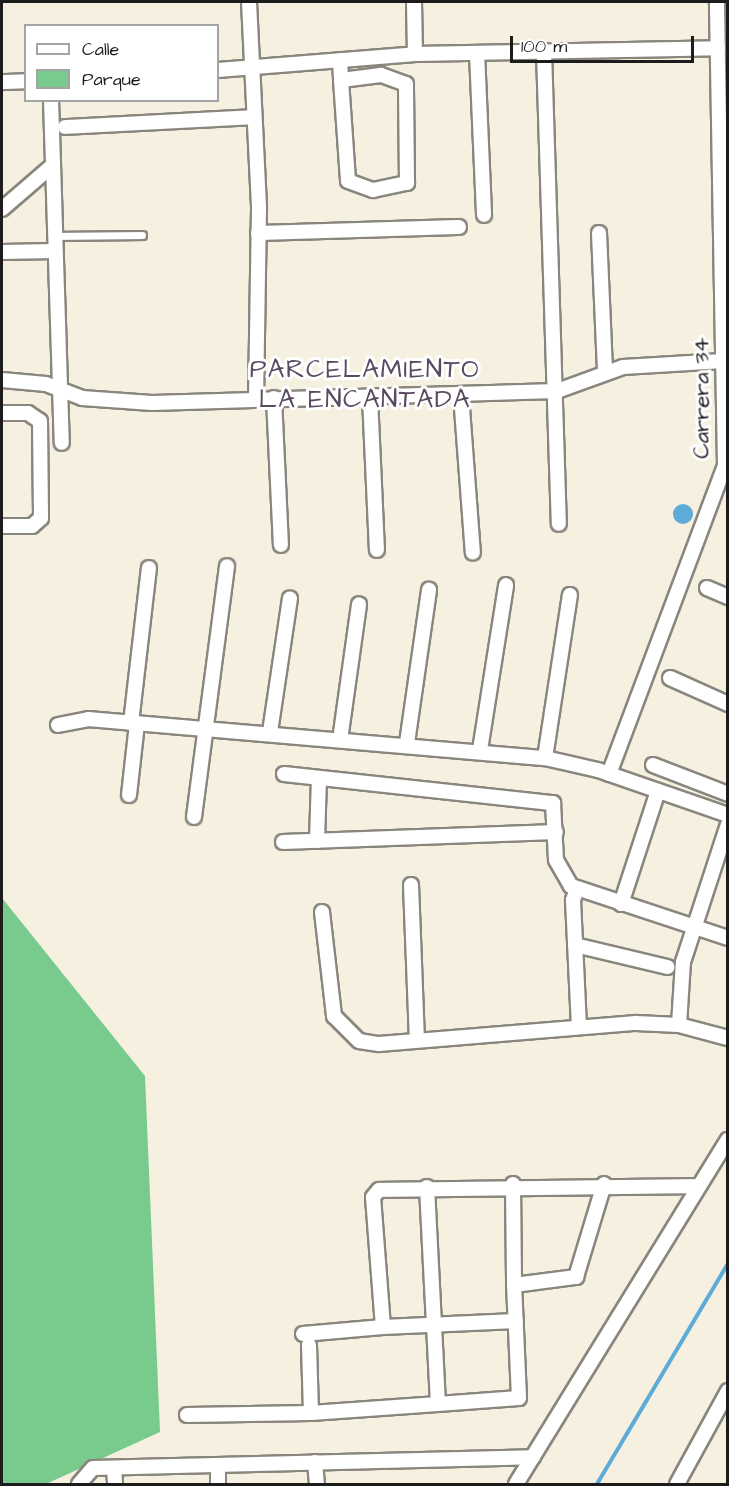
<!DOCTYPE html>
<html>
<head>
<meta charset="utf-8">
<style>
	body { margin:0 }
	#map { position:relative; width:729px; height:1486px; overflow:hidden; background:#f6f0e1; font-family:"Architects Daughter",sans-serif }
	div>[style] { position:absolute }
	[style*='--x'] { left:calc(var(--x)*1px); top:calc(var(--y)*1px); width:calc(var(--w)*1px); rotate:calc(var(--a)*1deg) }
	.green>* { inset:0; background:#78cb8d }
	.water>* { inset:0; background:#5dabd6 }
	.round { border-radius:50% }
	.stream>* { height:4px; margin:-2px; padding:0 2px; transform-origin:2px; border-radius:2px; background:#5dabd6 }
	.roads { filter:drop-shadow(2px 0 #89867e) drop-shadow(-2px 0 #89867e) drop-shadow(0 2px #89867e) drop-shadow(0 -2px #89867e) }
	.lane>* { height:7px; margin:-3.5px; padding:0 3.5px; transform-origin:3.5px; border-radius:3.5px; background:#fff }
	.street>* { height:14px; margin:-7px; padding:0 7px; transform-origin:7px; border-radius:7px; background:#fff }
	span { translate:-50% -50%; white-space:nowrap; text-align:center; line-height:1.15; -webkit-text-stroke:6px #fff; paint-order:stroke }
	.street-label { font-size:22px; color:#1c1c1c }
	.quarter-label { font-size:26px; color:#594961; letter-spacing:1.5px }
	.frame { position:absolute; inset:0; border:3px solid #1c1c1c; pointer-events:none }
	.legend { position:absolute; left:24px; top:24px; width:195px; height:78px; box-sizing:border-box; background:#fff; border:2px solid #a4a4a4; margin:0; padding:8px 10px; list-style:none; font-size:18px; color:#1c1c1c }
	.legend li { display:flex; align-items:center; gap:12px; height:30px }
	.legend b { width:30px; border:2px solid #a4a4a4 }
	.scale { position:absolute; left:510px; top:36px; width:184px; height:27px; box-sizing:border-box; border:3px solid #1c1c1c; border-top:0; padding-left:8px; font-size:18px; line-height:21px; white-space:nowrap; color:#1c1c1c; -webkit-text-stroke:4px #fff; paint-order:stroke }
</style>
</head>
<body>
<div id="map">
	<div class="green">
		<i style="clip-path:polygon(2px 898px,145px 1076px,160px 1432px,46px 1484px,2px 1484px)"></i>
	</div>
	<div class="water">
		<i class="round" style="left:673px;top:504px;width:20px;height:20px"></i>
	</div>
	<div class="stream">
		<i style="--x:597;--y:1484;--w:257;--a:-59.3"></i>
	</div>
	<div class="roads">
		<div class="lane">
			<i style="--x:55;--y:236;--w:87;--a:-0.7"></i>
		</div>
		<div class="street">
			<i style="--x:249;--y:2;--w:207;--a:87.2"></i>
			<i style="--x:259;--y:209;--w:190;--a:90.9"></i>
			<i style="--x:414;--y:2;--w:52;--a:88.9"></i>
			<i style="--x:544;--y:52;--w:472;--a:88.2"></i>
			<i style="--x:477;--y:53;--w:162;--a:87.5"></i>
			<i style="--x:340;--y:60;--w:20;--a:87"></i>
			<i style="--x:341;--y:80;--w:101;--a:86"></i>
			<i style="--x:348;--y:181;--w:27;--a:20"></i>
			<i style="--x:373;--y:190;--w:35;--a:-12"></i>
			<i style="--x:407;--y:183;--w:99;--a:-90.6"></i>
			<i style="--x:406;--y:84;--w:27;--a:-160"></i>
			<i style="--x:381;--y:75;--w:40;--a:172.9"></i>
			<i style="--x:218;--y:70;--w:198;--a:-4.6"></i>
			<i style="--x:415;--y:54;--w:303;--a:-1.1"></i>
			<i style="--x:2;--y:82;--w:24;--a:-2"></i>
			<i style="--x:51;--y:100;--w:343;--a:88.2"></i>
			<i style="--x:65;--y:127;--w:189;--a:-3"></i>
			<i style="--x:2;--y:209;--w:67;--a:-40.8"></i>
			<i style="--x:258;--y:233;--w:201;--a:-1.7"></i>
			<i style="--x:599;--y:233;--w:139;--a:87.5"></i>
			<i style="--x:2;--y:252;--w:53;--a:-1.1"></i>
			<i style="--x:2;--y:380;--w:44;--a:5.2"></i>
			<i style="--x:46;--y:384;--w:39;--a:21"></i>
			<i style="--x:82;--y:398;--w:70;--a:4.1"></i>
			<i style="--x:152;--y:403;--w:405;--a:-1.7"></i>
			<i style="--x:557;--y:391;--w:70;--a:-20"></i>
			<i style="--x:623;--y:367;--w:100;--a:-3.4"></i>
			<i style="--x:461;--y:395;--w:158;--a:85.7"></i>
			<i style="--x:370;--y:397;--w:153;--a:87.4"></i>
			<i style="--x:274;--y:398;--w:147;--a:87.3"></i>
			<i style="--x:2;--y:413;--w:26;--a:0"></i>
			<i style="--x:28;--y:413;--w:14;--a:34"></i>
			<i style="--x:40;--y:421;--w:97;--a:89.4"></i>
			<i style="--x:41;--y:518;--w:12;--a:138"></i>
			<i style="--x:32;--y:526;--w:30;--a:180"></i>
			<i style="--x:707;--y:588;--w:23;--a:23"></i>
			<i style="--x:670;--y:678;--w:64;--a:24.1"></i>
			<i style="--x:131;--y:723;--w:156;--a:-83.4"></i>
			<i style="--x:58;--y:725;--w:31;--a:-11"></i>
			<i style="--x:88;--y:719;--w:459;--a:4.9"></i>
			<i style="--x:545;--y:758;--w:54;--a:12.8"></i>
			<i style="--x:598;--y:770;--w:138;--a:19.1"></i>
			<i style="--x:270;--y:732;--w:135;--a:-81.5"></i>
			<i style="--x:340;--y:740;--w:137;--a:-82"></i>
			<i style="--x:407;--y:743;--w:155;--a:-81.8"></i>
			<i style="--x:480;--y:750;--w:167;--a:-81"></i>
			<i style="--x:545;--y:758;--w:165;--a:-81.3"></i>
			<i style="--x:653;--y:765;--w:80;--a:21.1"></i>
			<i style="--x:284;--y:774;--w:271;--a:6.2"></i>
			<i style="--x:553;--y:803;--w:57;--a:87"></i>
			<i style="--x:556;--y:860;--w:30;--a:60"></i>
			<i style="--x:571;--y:886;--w:165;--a:18.3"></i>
			<i style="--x:609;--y:774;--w:330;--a:-69.4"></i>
			<i style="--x:725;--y:465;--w:463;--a:-91"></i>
			<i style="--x:129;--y:795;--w:71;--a:-83.6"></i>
			<i style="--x:194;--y:817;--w:253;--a:-82.5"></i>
			<i style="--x:317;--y:841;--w:63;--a:-88.2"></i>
			<i style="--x:283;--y:842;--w:273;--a:-2.1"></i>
			<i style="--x:411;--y:885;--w:154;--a:87.8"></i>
			<i style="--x:577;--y:889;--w:12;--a:110"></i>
			<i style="--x:573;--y:900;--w:127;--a:87.3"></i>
			<i style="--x:621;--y:904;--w:119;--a:-71.9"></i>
			<i style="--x:322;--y:912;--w:105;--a:83.4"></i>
			<i style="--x:334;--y:1016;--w:35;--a:45"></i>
			<i style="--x:359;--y:1041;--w:20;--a:9"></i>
			<i style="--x:379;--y:1044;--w:258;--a:-4.7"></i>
			<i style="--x:636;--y:1023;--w:43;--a:2.7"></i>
			<i style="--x:679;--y:1025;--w:51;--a:14.9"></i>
			<i style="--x:575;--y:945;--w:95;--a:13.4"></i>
			<i style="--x:679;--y:1025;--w:63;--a:-86.4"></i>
			<i style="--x:683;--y:962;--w:145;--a:-71.9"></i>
			<i style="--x:513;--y:1184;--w:101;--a:89.4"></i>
			<i style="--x:514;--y:1285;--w:63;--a:-7.4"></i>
			<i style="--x:576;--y:1277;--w:97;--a:-73.2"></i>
			<i style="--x:427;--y:1187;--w:217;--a:87.1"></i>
			<i style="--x:438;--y:1404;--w:81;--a:-4.2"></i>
			<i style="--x:519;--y:1398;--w:113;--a:-92.5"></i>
			<i style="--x:383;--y:1327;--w:133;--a:-2.6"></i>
			<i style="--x:303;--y:1334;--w:80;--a:-5"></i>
			<i style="--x:383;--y:1327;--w:130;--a:-94.4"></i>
			<i style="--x:373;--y:1197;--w:9;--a:-49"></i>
			<i style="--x:379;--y:1190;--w:319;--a:-0.7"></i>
			<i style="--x:311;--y:1413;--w:127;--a:-4.1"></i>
			<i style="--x:187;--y:1415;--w:124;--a:-0.9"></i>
			<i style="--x:311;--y:1413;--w:68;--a:-91.7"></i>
			<i style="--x:315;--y:1462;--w:22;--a:85"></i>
			<i style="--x:218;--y:1465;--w:19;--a:90"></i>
			<i style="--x:114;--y:1468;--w:16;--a:86"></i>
			<i style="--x:79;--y:1484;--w:21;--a:-49"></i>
			<i style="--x:93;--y:1468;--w:440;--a:-1.4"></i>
			<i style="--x:516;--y:1484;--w:404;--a:-58.4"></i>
			<i style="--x:677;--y:1484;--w:106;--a:-61.3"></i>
		</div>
	</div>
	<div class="street-label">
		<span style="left:702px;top:398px;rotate:-90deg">Carrera 34</span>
	</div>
	<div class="quarter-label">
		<span style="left:365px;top:385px">PARCELAMIENTO<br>LA ENCANTADA</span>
	</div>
	<div class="frame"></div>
	<ul class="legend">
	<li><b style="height:8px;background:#fff"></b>Calle</li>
	<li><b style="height:16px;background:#78cb8d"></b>Parque</li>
	</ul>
	<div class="scale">100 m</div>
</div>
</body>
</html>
